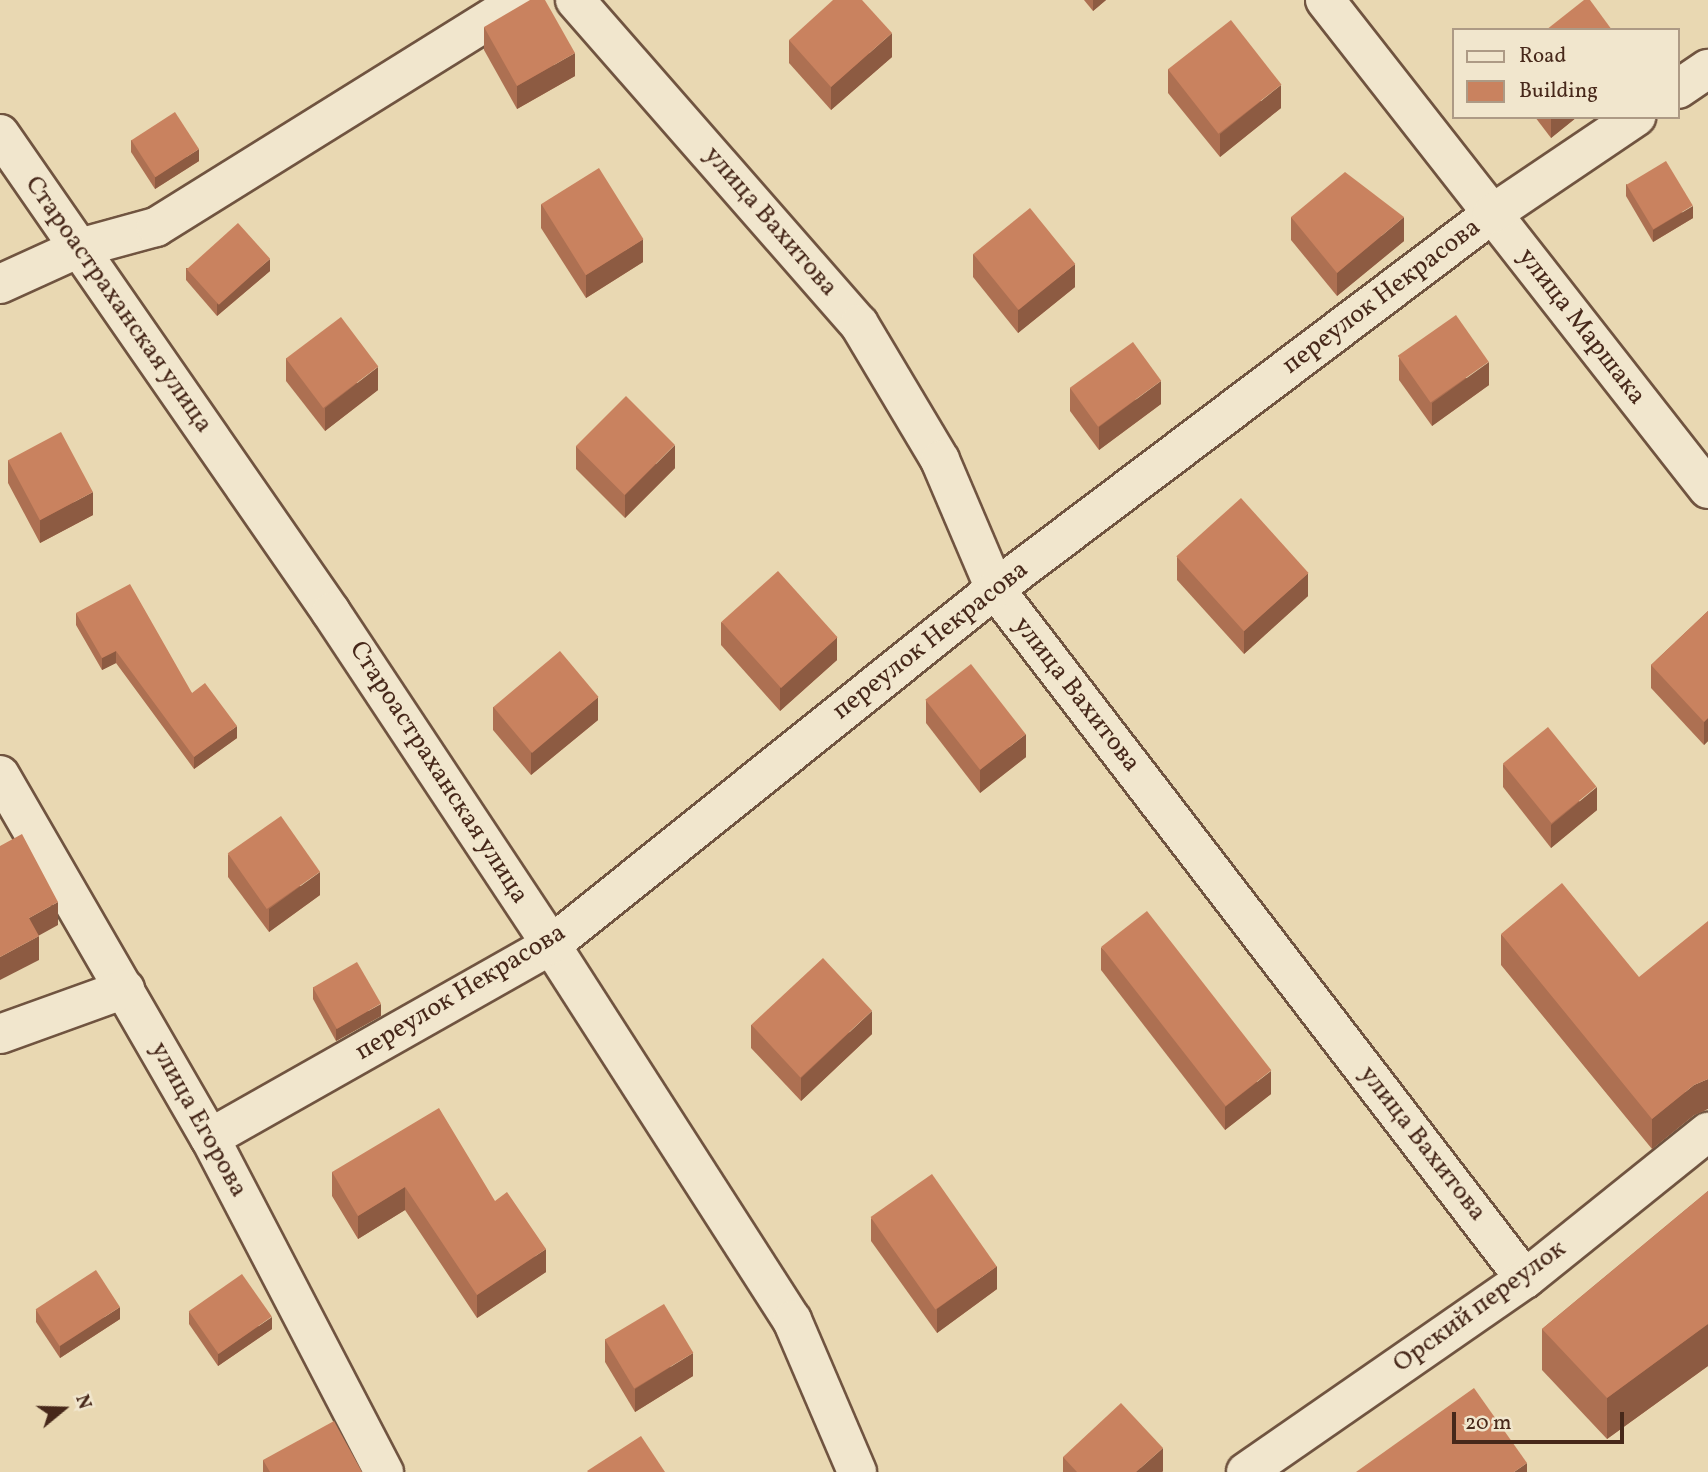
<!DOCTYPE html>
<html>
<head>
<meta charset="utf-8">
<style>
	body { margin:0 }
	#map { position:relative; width:1708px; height:1472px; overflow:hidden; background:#e9d8b2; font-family:Vollkorn,serif }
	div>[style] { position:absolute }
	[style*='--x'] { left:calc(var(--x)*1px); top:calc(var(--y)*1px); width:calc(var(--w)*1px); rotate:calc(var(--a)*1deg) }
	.roads { filter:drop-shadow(2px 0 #705440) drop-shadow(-2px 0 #705440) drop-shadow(0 2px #705440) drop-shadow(0 -2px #705440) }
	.minor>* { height:38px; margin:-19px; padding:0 19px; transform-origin:19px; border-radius:19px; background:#f1e6cd }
	.wall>* { inset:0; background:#ad7052 }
	.shaded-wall>* { inset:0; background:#8d5b42 }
	.building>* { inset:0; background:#c9825f; transform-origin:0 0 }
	span { translate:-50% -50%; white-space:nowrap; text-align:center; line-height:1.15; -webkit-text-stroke:5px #f1e6cd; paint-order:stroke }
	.street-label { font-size:26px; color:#47281a }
	.legend { position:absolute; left:1452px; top:28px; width:228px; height:91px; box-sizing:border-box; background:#f1e6cd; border:2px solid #ad9a85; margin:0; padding:9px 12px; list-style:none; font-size:21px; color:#47281a }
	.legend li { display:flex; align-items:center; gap:14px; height:35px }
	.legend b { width:35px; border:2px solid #ad9a85 }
	.north { position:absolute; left:28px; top:1374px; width:70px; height:70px; -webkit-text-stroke:5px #f1e6cd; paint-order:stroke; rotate:71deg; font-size:19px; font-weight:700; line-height:28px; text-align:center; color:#47281a }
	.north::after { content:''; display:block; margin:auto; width:24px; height:32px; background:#47281a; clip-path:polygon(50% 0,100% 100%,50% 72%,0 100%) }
	.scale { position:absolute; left:1452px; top:1412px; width:172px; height:32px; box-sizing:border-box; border:4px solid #47281a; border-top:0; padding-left:9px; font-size:21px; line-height:24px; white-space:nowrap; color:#47281a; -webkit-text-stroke:5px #f1e6cd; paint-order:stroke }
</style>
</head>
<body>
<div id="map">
	<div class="roads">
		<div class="minor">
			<i style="--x:575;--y:0;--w:431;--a:48.8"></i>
			<i style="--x:859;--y:324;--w:158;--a:59.2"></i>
			<i style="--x:940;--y:460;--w:140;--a:66.9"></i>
			<i style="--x:995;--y:589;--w:870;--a:52.47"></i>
			<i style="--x:1325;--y:0;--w:621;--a:51.93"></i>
			<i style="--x:1678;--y:89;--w:36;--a:-34"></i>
			<i style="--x:0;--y:134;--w:581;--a:55.3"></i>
			<i style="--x:331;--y:612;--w:399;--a:56.5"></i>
			<i style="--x:551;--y:945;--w:446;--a:57.3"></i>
			<i style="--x:792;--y:1320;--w:165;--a:66.8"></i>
			<i style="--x:0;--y:284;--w:87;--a:-24.5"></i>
			<i style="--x:79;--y:248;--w:80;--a:-15.3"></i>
			<i style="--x:156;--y:227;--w:429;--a:-31.9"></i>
			<i style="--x:0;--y:775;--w:419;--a:60"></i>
			<i style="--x:210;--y:1138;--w:377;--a:62.5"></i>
			<i style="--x:0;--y:1034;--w:133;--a:-19.8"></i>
			<i style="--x:210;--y:1138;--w:392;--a:-29.5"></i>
			<i style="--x:551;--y:945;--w:569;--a:-38.72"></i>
			<i style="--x:995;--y:589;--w:623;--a:-37.04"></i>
			<i style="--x:1492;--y:214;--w:174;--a:-34"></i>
			<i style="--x:1246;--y:1472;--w:339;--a:-34.7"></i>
			<i style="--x:1525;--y:1279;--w:235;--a:-38.8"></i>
		</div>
	</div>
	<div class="wall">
		<i style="clip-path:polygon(1084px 0,1106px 0,1093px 11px)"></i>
		<i style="clip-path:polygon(484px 27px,575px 76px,517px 109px,484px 50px)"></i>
		<i style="clip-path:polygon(789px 40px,892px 57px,831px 110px,789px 63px)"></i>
		<i style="clip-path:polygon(1168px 69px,1281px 108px,1220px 157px,1168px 93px)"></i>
		<i style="clip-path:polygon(1535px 117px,1577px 117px,1551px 138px)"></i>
		<i style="clip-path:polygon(131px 140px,199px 161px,155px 189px,131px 152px)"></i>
		<i style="clip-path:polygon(1626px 184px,1693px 218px,1653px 242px,1626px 196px)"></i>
		<i style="clip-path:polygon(541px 204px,643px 262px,586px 298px,541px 228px)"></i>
		<i style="clip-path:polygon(1291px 217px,1404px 241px,1337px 296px,1291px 240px)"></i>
		<i style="clip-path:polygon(973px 254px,1075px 287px,1018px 333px,973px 277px)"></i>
		<i style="clip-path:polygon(186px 268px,270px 271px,217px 316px,186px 280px)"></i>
		<i style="clip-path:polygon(1399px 357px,1489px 385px,1432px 426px,1399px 380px)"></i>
		<i style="clip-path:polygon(286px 358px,378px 390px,325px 431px,286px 381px)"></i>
		<i style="clip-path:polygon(1070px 388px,1161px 404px,1099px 450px,1070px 411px)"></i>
		<i style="clip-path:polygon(576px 446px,675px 468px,625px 518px,576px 469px)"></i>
		<i style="clip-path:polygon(8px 460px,93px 515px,40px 543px,8px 483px)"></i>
		<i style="clip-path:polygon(1177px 557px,1308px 596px,1244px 654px,1177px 580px)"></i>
		<i style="clip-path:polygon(1708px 611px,1708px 741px,1704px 745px,1651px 688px,1651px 665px)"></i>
		<i style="clip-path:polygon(76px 613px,192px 693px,237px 738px,194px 769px,116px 663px,102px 670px,76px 625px)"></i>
		<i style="clip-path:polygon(721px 622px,837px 660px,780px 711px,721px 645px)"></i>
		<i style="clip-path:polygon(926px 700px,1026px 757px,980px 793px,926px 723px)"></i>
		<i style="clip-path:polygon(493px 707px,598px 720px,531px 775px,493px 730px)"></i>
		<i style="clip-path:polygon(1503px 764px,1597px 810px,1551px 848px,1503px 787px)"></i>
		<i style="clip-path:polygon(228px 854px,320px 895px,269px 932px,228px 877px)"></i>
		<i style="clip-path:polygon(1501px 934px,1706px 1110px,1694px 1115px,1652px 1149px,1501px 965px)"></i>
		<i style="clip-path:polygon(1101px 947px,1271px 1094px,1225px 1130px,1101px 970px)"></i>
		<i style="clip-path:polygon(313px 987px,381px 1016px,336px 1041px,313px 999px)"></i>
		<i style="clip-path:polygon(751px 1025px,872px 1034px,801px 1101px,751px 1048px)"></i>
		<i style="clip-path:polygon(332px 1172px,495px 1201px,546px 1272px,477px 1318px,405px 1210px,358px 1239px,332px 1196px)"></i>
		<i style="clip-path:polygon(1708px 1191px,1708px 1366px,1607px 1439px,1542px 1370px,1542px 1329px)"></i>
		<i style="clip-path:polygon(871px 1218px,997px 1289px,937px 1333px,871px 1241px)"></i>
		<i style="clip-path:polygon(36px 1310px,120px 1319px,60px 1358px,36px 1322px)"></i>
		<i style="clip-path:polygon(189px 1312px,272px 1329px,218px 1366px,189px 1324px)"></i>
		<i style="clip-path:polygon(605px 1339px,693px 1376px,635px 1412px,605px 1362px)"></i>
		<i style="clip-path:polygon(1063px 1457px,1163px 1471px,1162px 1472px,1063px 1472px)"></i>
		<i style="clip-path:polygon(263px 1460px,362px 1472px,263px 1472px)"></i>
	</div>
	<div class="shaded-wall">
		<i style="clip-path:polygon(1093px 0,1106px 0,1093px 11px)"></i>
		<i style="clip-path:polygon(892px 33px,892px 57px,831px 110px,831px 87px)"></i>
		<i style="clip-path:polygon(575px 53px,575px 76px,517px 109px,517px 86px)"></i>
		<i style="clip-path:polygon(1281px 85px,1281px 108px,1220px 157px,1220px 134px)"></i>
		<i style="clip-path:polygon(1551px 117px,1577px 117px,1551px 138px)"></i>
		<i style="clip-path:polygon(199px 149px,199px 161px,155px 189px,155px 177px)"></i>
		<i style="clip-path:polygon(1693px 206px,1693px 218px,1653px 242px,1653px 230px)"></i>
		<i style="clip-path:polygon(1404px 217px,1404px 241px,1337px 296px,1337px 273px)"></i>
		<i style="clip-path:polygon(643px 239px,643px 262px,586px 298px,586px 275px)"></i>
		<i style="clip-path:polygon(270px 259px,270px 271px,217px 316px,217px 304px)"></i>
		<i style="clip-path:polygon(1075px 264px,1075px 287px,1018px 333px,1018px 309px)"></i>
		<i style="clip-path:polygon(1489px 362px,1489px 385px,1432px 426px,1432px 403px)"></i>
		<i style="clip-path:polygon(378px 367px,378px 390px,325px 431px,325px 408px)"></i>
		<i style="clip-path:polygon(1161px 381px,1161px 404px,1099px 450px,1099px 427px)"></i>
		<i style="clip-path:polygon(675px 445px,675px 468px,625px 518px,625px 495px)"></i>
		<i style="clip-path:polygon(93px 492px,93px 515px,40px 543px,40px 520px)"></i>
		<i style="clip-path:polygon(1308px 573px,1308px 596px,1244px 654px,1244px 631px)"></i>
		<i style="clip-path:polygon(837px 637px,837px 660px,780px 711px,780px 688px)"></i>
		<i style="clip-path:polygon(116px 651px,116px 663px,102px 670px,102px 658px)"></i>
		<i style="clip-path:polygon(598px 697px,598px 720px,531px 775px,531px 752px)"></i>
		<i style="clip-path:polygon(1708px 718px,1708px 741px,1704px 745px,1704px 722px)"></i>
		<i style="clip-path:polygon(237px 726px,237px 738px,194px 769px,194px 757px)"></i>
		<i style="clip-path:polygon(1026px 734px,1026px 757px,980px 793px,980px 770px)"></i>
		<i style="clip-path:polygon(1597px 787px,1597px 810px,1551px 848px,1551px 825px)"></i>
		<i style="clip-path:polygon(320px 872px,320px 895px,269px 932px,269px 909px)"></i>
		<i style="clip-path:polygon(58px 902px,58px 925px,29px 941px,29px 918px)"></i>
		<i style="clip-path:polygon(39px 936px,39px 960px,0 980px,0 957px)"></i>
		<i style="clip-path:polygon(381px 1004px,381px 1016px,336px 1041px,336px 1029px)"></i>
		<i style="clip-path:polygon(872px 1011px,872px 1034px,801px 1101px,801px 1078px)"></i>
		<i style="clip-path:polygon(1271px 1071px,1271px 1094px,1225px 1130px,1225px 1107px)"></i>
		<i style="clip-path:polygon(1708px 1079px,1708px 1109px,1694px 1115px,1652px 1149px,1652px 1119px,1694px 1085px)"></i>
		<i style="clip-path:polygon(405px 1187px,405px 1210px,358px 1239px,358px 1216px)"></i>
		<i style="clip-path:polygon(546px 1249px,546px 1272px,477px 1318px,477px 1295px)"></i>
		<i style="clip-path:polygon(997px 1266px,997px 1289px,937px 1333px,937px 1309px)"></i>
		<i style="clip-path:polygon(120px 1307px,120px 1319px,60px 1358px,60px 1346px)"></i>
		<i style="clip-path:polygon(272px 1317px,272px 1329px,218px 1366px,218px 1354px)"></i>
		<i style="clip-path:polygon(1708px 1324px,1708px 1366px,1607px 1439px,1607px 1398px)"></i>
		<i style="clip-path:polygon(693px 1353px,693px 1376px,635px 1412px,635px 1389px)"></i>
		<i style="clip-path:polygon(1163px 1448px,1163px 1471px,1162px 1472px,1136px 1472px)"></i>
		<i style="clip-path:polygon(1527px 1463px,1527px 1472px,1514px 1472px)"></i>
	</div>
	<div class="building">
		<i style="clip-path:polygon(530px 0,545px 0,575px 53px,517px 86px,484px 27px)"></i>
		<i style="clip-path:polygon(833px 0,862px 0,892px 33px,831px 87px,789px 40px)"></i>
		<i style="clip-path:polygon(1584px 0,1590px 0,1612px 30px,1546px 30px)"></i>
		<i style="left:1231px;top:20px;width:82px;height:80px;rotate:52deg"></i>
		<i style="left:175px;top:112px;width:44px;height:52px;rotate:57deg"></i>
		<i style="left:1666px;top:161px;width:52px;height:46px;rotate:59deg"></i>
		<i style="left:599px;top:168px;width:84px;height:68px;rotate:58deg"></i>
		<i style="clip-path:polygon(1345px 172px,1404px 217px,1337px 273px,1291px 217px)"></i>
		<i style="left:1030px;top:208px;width:72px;height:73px;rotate:51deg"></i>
		<i style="left:238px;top:223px;width:48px;height:69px;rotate:48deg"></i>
		<i style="left:1456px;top:315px;width:57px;height:71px;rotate:55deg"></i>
		<i style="left:341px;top:317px;width:62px;height:69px;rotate:53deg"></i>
		<i style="left:1133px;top:342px;width:48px;height:78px;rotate:54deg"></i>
		<i style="left:626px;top:396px;width:69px;height:71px;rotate:45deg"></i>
		<i style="left:61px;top:432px;width:68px;height:60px;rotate:62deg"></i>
		<i style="left:1241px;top:498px;width:101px;height:87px;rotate:48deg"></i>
		<i style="left:778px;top:571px;width:89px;height:76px;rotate:48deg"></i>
		<i style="clip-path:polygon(130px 584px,192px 693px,205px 683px,237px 726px,194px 757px,116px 651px,102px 658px,76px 613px)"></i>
		<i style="clip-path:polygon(1708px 611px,1708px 718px,1704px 722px,1651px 665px)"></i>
		<i style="left:560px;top:651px;width:60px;height:87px;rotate:50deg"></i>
		<i style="left:971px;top:664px;width:89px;height:58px;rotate:52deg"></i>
		<i style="left:1548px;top:727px;width:77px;height:58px;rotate:51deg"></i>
		<i style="left:281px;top:816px;width:68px;height:65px;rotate:55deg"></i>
		<i style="clip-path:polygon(22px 834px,58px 902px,29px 918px,39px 936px,0 957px,0 846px)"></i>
		<i style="clip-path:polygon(1562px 883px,1639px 977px,1708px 921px,1708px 1079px,1694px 1085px,1652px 1119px,1501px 934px)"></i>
		<i style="left:1147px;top:911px;width:202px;height:58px;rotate:52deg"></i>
		<i style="left:823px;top:958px;width:72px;height:98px;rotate:47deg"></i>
		<i style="left:357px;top:962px;width:48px;height:51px;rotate:60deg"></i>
		<i style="clip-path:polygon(439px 1108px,495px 1201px,507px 1192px,546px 1249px,477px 1295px,405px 1187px,358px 1216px,332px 1172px)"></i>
		<i style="left:932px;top:1174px;width:113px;height:75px;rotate:55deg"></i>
		<i style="clip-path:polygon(1708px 1191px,1708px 1324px,1607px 1398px,1542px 1329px)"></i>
		<i style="left:96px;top:1270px;width:44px;height:72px;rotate:57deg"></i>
		<i style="left:242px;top:1274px;width:52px;height:65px;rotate:55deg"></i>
		<i style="left:664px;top:1304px;width:57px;height:69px;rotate:59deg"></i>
		<i style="clip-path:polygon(1474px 1388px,1527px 1463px,1514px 1472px,1356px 1472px)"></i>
		<i style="clip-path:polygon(1121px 1403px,1163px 1448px,1136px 1472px,1077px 1472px,1063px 1457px)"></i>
		<i style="clip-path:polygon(334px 1421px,362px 1472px,270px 1472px,263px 1460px)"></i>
		<i style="clip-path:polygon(641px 1436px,665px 1472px,588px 1472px,587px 1471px)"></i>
	</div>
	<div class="street-label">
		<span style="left:770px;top:222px;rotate:49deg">улица Вахитова</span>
		<span style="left:1382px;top:297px;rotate:-37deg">переулок Некрасова</span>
		<span style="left:118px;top:305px;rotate:55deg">Староастраханская улица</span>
		<span style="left:1581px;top:327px;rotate:52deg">улица Маршака</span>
		<span style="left:931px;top:641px;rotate:-38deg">переулок Некрасова</span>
		<span style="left:1076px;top:695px;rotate:52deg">улица Вахитова</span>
		<span style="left:438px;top:773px;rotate:57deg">Староастраханская улица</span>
		<span style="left:461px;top:993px;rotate:-31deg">переулок Некрасова</span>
		<span style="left:198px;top:1120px;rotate:61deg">улица Егорова</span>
		<span style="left:1422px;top:1144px;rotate:52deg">улица Вахитова</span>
		<span style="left:1480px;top:1307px;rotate:-36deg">Орский переулок</span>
	</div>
	<ul class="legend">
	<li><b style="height:9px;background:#f1e6cd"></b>Road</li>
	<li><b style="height:19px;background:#c9825f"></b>Building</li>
	</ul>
	<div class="north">N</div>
	<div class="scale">20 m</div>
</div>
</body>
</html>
